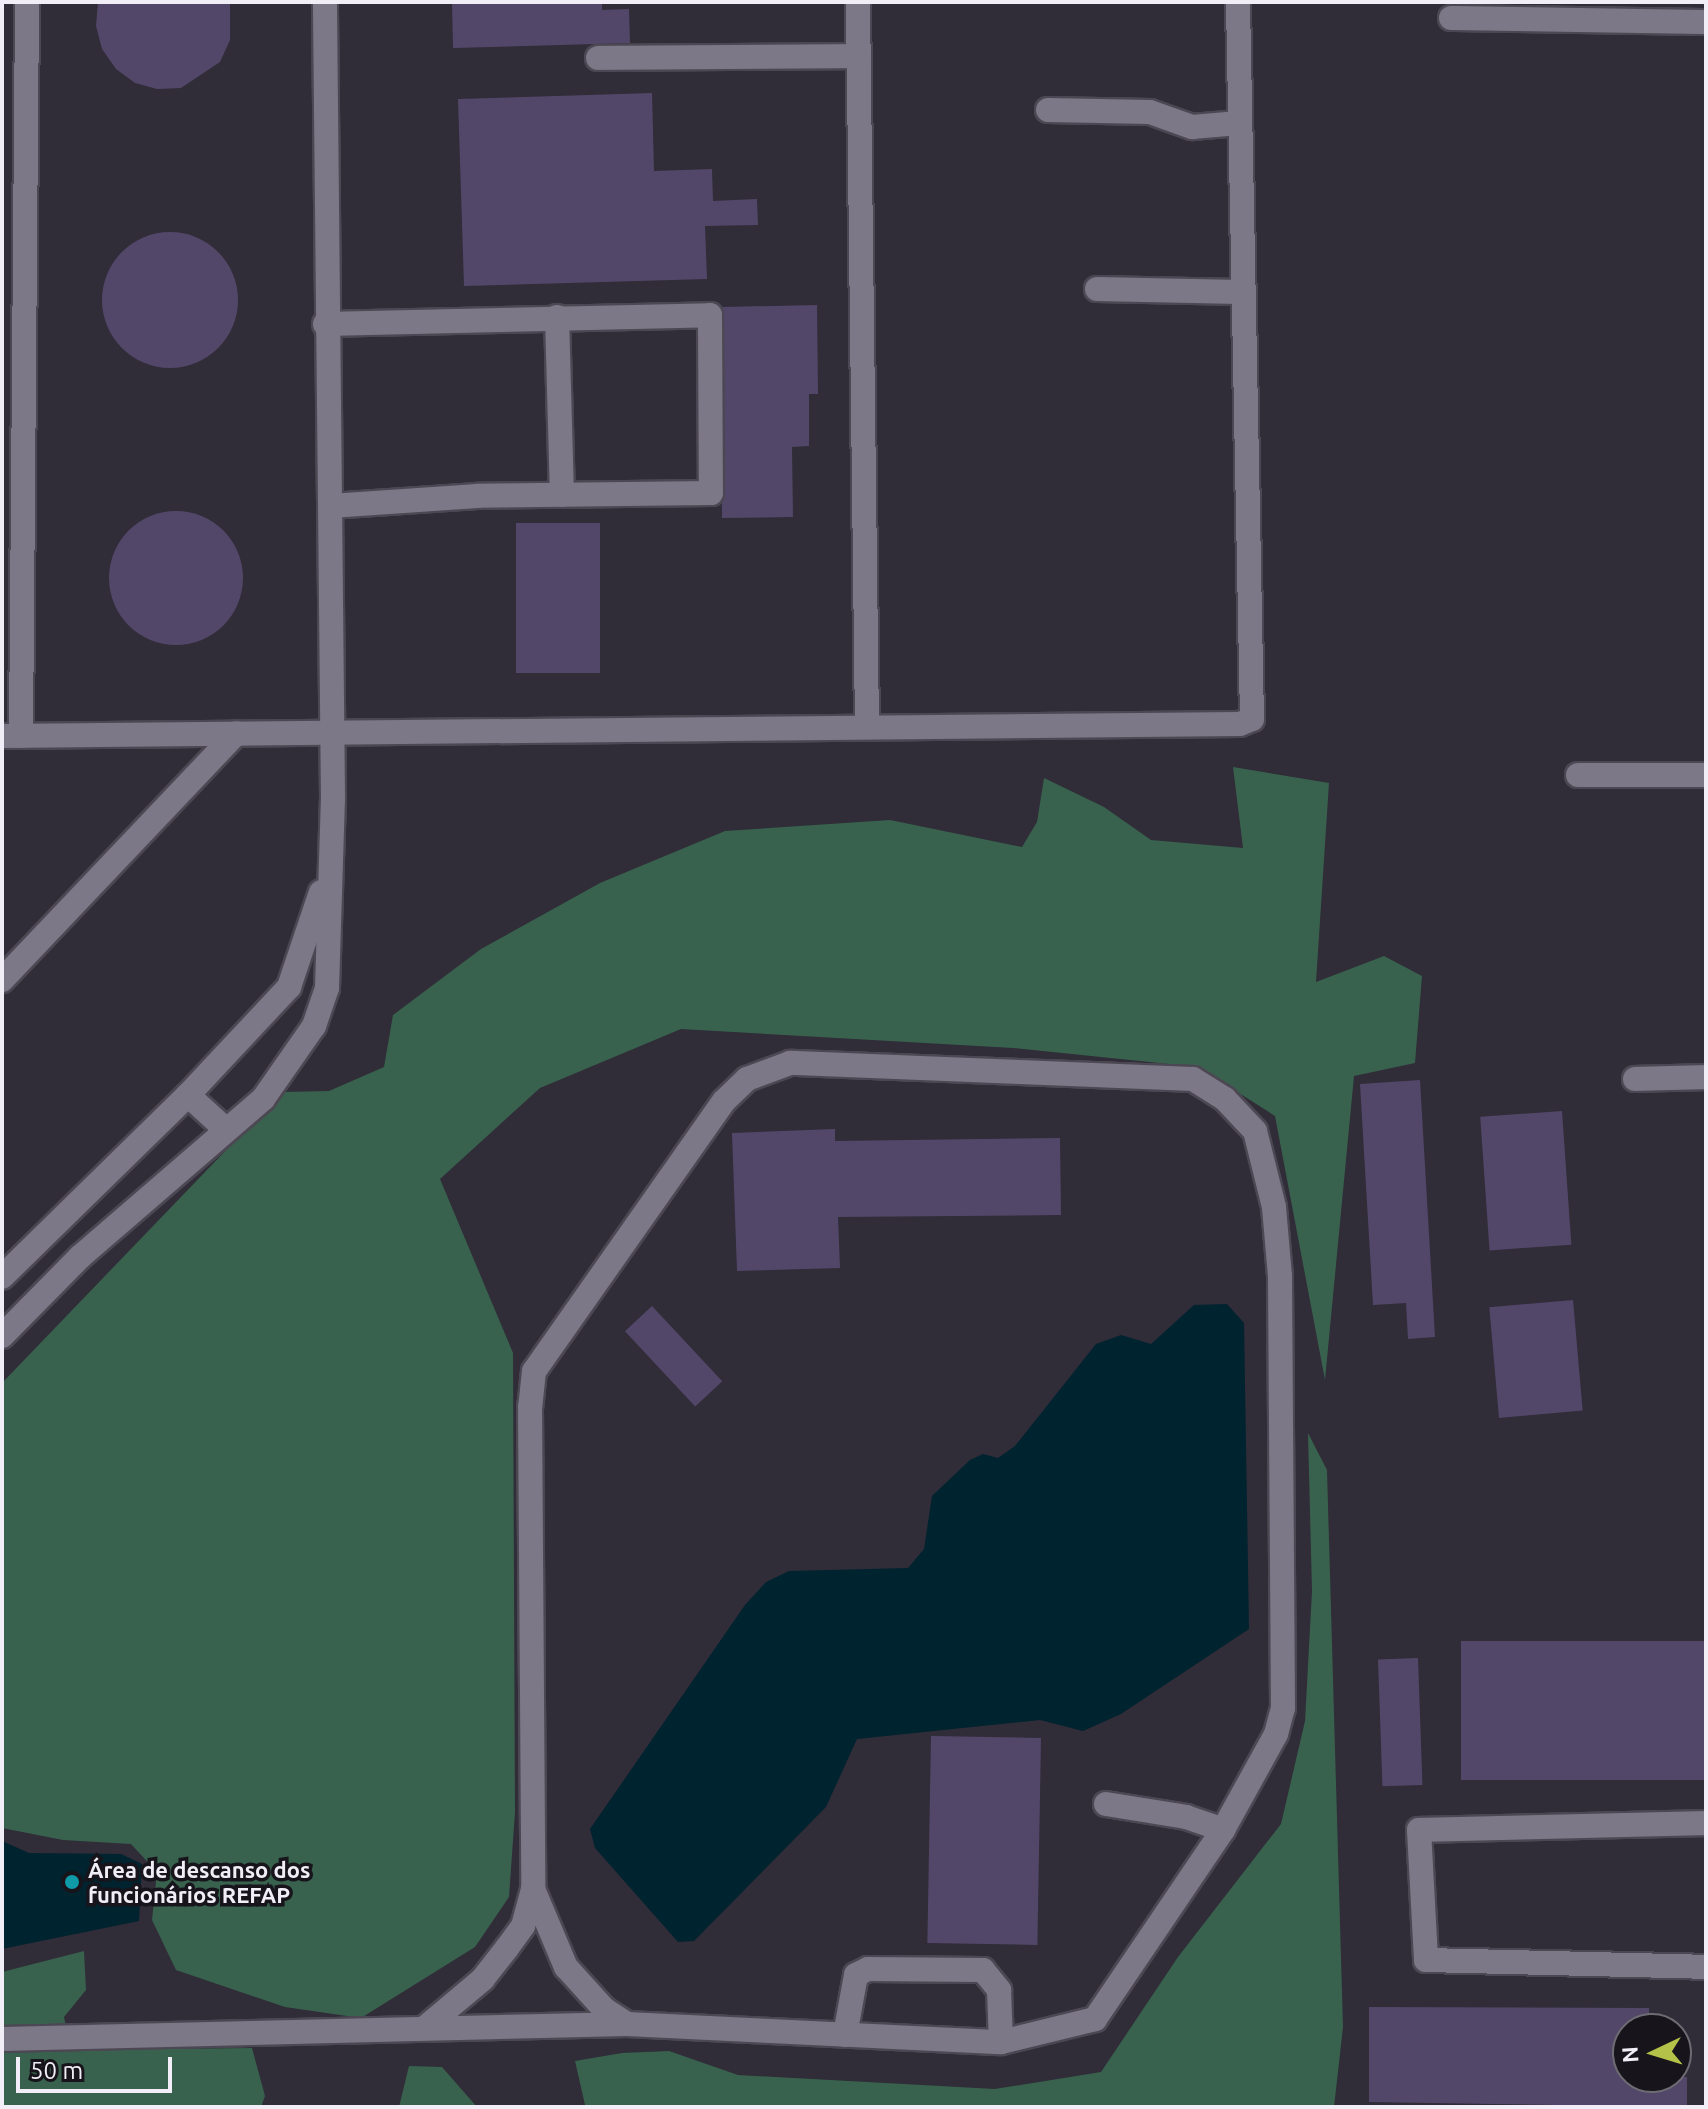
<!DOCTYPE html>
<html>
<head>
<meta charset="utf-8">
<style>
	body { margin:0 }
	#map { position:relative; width:1708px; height:2109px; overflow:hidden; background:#302c38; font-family:Ubuntu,sans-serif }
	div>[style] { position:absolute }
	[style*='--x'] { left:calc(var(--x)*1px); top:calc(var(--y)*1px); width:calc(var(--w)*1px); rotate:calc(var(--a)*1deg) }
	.forest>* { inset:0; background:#38624d }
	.water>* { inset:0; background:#002330 }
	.building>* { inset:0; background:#534769; transform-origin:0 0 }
	.round { border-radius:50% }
	.roads { filter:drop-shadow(2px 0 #4c4853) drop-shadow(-2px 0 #4c4853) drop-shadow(0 2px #4c4853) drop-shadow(0 -2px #4c4853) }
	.minor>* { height:24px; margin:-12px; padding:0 12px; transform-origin:12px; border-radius:12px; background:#7d7887 }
	.dots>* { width:22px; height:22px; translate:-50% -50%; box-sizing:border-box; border:4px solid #17151b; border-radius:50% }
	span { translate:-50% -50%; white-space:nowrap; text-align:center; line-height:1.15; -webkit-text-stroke:7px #17151b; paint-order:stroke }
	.poi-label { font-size:22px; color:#f1eef7; font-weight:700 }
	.left { translate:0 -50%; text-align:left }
	.frame { position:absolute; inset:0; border:4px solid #f1eef7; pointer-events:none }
	.north { position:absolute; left:1612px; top:2013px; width:80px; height:80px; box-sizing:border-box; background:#17151b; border:2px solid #6e6c73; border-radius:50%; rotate:266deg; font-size:22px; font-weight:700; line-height:32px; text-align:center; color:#f1eef7 }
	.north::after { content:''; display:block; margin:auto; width:28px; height:36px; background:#b4c24a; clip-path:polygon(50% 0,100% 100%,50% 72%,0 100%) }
	.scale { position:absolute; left:16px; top:2057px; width:156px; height:36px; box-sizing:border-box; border:4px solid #f1eef7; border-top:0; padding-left:10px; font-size:24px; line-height:28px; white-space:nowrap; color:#f1eef7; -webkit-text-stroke:6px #17151b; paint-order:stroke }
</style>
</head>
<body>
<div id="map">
	<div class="forest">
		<i style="clip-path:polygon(1233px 767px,1329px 783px,1316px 982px,1384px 956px,1422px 976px,1415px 1063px,1354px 1076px,1325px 1380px,1275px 1116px,1198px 1067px,1013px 1048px,681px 1029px,540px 1088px,440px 1179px,513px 1353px,515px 1812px,509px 1897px,475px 1947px,361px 2018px,285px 2007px,176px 1970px,152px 1920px,157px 1872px,131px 1844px,63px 1840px,2px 1828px,2px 1383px,282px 1092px,329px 1091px,384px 1067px,393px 1015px,481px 949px,600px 883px,725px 831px,890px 820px,1022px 847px,1037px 822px,1044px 778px,1104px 807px,1151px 840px,1243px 848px)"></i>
		<i style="clip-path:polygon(1308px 1433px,1327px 1470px,1343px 2027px,1334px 2107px,585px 2105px,575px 2061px,622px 2053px,669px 2051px,738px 2075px,995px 2089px,1101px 2072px,1178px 1957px,1281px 1824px,1305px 1721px,1312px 1591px)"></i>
		<i style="clip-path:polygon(84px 1951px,86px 1990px,64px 2017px,71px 2050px,252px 2048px,265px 2096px,261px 2107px,2px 2107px,2px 1972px)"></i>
		<i style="clip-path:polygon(409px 2066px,442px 2067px,477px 2107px,399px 2107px)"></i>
	</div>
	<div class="water">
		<i style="clip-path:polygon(1227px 1304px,1244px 1323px,1249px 1629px,1121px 1714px,1083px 1731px,1040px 1720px,857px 1739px,826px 1807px,694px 1941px,678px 1942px,595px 1848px,590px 1829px,745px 1605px,766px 1582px,789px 1571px,908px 1568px,924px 1549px,932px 1496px,970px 1460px,983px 1454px,998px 1458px,1015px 1446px,1096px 1344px,1121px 1335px,1151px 1344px,1194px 1305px)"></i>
		<i style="clip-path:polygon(2px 1841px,29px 1853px,121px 1854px,142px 1864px,139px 1921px,2px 1949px)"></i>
	</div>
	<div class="building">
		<i style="clip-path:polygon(98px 2px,230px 2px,230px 40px,220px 62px,181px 88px,157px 89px,135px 83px,116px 69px,102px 49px,96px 26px)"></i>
		<i style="clip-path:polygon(452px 2px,602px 2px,602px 10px,629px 9px,630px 43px,453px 48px)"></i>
		<i style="clip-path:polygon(652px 93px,654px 171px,712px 169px,713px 201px,757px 199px,758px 225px,705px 226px,707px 279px,464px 286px,458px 99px)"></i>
		<i class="round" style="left:102px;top:232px;width:136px;height:136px"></i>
		<i style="clip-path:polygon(817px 305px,818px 394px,809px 394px,809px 446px,792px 447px,793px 517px,722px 518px,722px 307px)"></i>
		<i class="round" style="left:109px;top:511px;width:134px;height:134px"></i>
		<i style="left:516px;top:523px;width:84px;height:150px"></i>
		<i style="clip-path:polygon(1420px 1080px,1435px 1337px,1408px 1339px,1406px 1303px,1373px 1305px,1360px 1084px)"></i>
		<i style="left:1562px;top:1111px;width:134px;height:82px;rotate:86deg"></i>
		<i style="clip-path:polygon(835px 1129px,835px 1141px,1060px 1138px,1061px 1215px,838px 1217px,840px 1268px,737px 1271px,732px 1133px)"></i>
		<i style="left:1573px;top:1300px;width:111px;height:84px;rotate:85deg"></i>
		<i style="left:652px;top:1306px;width:103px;height:37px;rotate:47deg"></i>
		<i style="left:1706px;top:1641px;width:139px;height:245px;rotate:90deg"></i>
		<i style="left:1418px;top:1658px;width:127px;height:40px;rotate:88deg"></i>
		<i style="left:931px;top:1736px;width:110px;height:207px;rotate:1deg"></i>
		<i style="clip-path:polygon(1369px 2007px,1649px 2008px,1649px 2029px,1628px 2029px,1628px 2077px,1687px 2077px,1687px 2107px,1369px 2102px)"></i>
	</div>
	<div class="roads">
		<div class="minor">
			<i style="--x:858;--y:2;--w:724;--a:89.29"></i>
			<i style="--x:1451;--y:18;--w:255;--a:0.9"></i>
			<i style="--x:598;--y:58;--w:260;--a:-0.4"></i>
			<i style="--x:1048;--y:110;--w:102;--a:1.1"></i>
			<i style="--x:1150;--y:112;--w:45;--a:19.7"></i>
			<i style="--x:1192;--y:127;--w:47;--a:-4.9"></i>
			<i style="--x:1097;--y:289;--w:143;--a:1.2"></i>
			<i style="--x:557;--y:317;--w:178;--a:88.4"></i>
			<i style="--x:325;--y:324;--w:385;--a:-1.3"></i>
			<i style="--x:710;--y:315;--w:178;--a:89.7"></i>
			<i style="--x:711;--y:493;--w:234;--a:179.3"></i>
			<i style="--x:477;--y:496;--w:147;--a:176.1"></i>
			<i style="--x:2;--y:736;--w:1238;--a:-0.56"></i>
			<i style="--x:1240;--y:724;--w:13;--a:-23"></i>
			<i style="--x:1252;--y:719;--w:717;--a:-91.12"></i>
			<i style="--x:21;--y:736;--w:734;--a:-89.53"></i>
			<i style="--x:1578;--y:775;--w:128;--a:0"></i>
			<i style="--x:2;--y:980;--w:340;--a:-46.5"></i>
			<i style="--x:1635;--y:1079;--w:71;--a:-1.6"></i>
			<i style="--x:188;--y:1095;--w:52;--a:42.6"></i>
			<i style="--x:2;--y:1277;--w:260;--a:-44.4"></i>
			<i style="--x:188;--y:1095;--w:148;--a:-46.9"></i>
			<i style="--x:289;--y:987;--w:100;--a:-71.4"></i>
			<i style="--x:2;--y:1336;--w:112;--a:-45.4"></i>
			<i style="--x:81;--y:1256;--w:240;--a:-40.8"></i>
			<i style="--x:263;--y:1099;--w:89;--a:-55.1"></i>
			<i style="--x:314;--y:1026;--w:40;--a:-71.1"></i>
			<i style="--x:327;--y:988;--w:189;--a:-88.2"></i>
			<i style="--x:333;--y:799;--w:797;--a:-90.58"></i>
			<i style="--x:1106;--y:1804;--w:81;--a:9.2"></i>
			<i style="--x:1186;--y:1817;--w:39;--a:19"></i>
			<i style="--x:1706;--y:1823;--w:287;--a:178.6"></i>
			<i style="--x:1419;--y:1830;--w:130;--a:86.9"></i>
			<i style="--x:1426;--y:1960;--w:280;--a:1.4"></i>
			<i style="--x:533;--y:1889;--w:85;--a:67.1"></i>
			<i style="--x:566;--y:1967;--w:57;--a:47.9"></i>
			<i style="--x:604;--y:2009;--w:27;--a:33"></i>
			<i style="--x:845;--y:2035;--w:61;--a:-79.6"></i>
			<i style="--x:856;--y:1975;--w:13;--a:-27"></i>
			<i style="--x:868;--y:1969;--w:115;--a:0.5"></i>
			<i style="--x:983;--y:1970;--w:26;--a:51"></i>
			<i style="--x:999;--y:1990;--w:52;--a:87.8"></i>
			<i style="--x:2;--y:2039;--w:625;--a:-1.37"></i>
			<i style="--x:627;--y:2024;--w:374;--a:2.8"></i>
			<i style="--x:1001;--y:2042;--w:97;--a:-13.7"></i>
			<i style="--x:1095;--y:2019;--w:228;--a:-55.9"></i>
			<i style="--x:1223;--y:1830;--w:110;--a:-61.1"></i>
			<i style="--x:1276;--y:1734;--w:27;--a:-75"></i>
			<i style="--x:1283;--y:1708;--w:432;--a:-90.4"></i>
			<i style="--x:1280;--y:1276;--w:69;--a:-95"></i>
			<i style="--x:1274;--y:1207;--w:78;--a:-104"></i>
			<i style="--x:1255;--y:1131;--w:44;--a:-133.2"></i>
			<i style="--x:1225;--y:1099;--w:38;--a:-148"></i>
			<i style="--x:1193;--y:1079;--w:403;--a:-177.7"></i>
			<i style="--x:790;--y:1063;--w:46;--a:159.6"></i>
			<i style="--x:747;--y:1079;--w:32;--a:136"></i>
			<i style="--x:724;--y:1101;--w:330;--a:125.1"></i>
			<i style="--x:534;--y:1371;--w:36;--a:96"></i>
			<i style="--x:530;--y:1407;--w:482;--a:89.6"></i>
			<i style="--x:533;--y:1889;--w:38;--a:105"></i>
			<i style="--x:523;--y:1926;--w:27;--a:126"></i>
			<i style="--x:507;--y:1948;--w:39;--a:128"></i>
			<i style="--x:483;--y:1979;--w:73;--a:140"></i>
		</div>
	</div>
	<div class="dots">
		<i style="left:72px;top:1882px;background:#0f9aa8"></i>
	</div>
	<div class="poi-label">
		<span class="left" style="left:88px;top:1882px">Área de descanso dos<br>funcionários REFAP</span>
	</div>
	<div class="frame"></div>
	<div class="north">N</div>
	<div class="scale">50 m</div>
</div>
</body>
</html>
